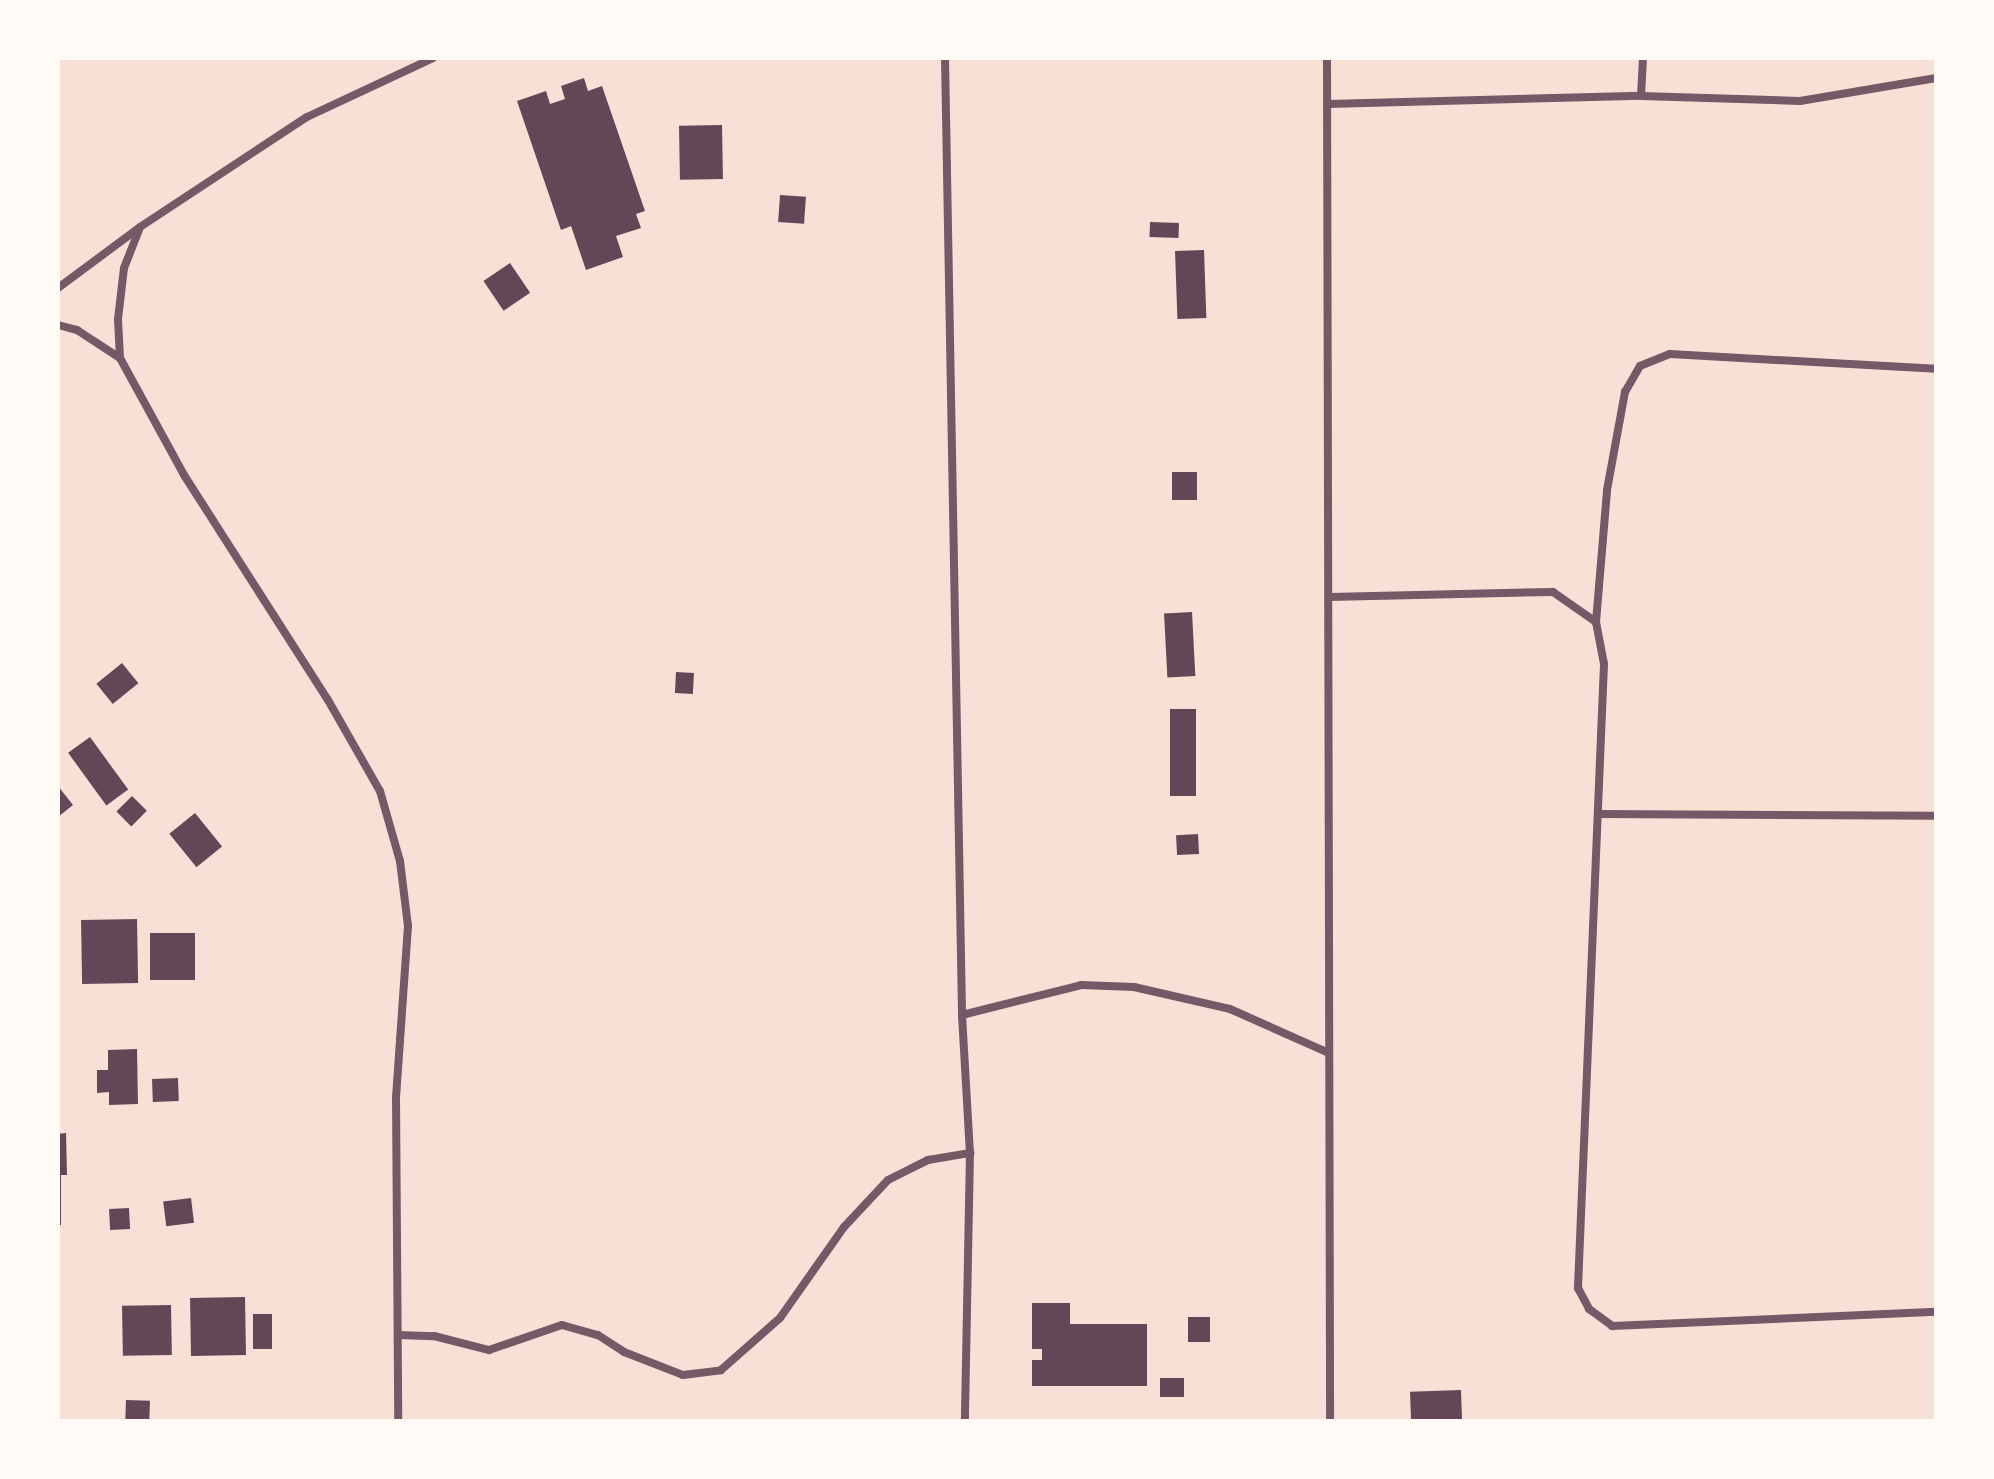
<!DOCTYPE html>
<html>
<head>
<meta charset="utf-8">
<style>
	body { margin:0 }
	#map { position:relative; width:1994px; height:1479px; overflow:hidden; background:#f7e1d7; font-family:"Exo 2",sans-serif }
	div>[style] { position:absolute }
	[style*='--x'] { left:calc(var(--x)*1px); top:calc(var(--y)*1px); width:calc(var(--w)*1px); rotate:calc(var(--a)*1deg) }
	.building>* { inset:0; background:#644757; transform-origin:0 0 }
	.minor>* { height:8px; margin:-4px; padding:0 4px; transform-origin:4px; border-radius:4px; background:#755966 }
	span { translate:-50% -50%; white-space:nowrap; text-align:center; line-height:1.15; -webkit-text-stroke:8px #fffaf5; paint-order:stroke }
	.frame { position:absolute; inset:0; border:60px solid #fffaf5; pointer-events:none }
</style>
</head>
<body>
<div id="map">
	<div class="building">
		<i style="clip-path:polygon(584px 78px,588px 91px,602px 86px,645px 211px,636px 214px,641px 228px,616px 236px,623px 257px,586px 270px,571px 226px,561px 230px,517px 101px,546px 91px,550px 104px,565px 99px,561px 86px)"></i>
		<i style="left:722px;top:125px;width:54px;height:43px;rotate:89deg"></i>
		<i style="left:780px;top:195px;width:26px;height:27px;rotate:4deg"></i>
		<i style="left:1150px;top:222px;width:29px;height:15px;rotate:2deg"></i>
		<i style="left:1204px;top:250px;width:68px;height:29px;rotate:88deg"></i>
		<i style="left:510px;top:263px;width:36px;height:32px;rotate:56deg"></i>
		<i style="left:1172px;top:472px;width:25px;height:28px"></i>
		<i style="left:1192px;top:612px;width:64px;height:28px;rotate:87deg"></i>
		<i style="left:122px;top:663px;width:26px;height:33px;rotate:51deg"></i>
		<i style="left:676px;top:672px;width:18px;height:21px;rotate:3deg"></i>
		<i style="left:1170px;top:709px;width:26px;height:87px"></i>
		<i style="left:90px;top:737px;width:65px;height:27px;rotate:54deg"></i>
		<i style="clip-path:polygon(58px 786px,73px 805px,58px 817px)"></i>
		<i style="left:132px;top:796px;width:21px;height:22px;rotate:45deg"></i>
		<i style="left:195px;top:813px;width:43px;height:33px;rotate:51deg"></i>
		<i style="left:1198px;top:834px;width:20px;height:22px;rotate:87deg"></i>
		<i style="left:137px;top:919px;width:64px;height:56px;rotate:89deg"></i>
		<i style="left:195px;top:933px;width:47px;height:45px;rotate:90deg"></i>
		<i style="clip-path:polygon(137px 1049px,138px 1104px,109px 1105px,109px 1092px,97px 1093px,97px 1070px,108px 1070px,108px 1050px)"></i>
		<i style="left:178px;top:1078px;width:23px;height:26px;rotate:88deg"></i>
		<i style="clip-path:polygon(66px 1133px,67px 1175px,61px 1175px,61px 1225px,58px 1225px,58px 1134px)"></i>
		<i style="left:191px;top:1198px;width:25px;height:28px;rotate:83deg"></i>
		<i style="left:129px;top:1208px;width:21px;height:20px;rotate:87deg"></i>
		<i style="left:245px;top:1297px;width:58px;height:55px;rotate:89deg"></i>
		<i style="clip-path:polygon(1032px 1303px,1070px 1303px,1070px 1324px,1147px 1324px,1147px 1386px,1032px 1386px,1032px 1360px,1042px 1360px,1042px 1349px,1032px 1349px)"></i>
		<i style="left:171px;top:1305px;width:50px;height:49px;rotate:89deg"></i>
		<i style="left:253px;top:1314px;width:19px;height:35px"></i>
		<i style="left:1188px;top:1317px;width:22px;height:25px"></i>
		<i style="left:1184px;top:1378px;width:19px;height:24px;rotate:90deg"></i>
		<i style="left:1461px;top:1390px;width:31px;height:51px;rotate:88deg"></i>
		<i style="left:126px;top:1400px;width:24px;height:21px;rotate:2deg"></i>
	</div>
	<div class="minor">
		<i style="--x:945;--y:58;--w:957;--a:88.98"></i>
		<i style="--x:962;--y:1015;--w:138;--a:86.7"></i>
		<i style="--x:970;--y:1153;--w:268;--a:91.1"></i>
		<i style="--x:1327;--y:58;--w:1363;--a:89.87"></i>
		<i style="--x:1641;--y:96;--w:38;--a:-87"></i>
		<i style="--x:1328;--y:104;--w:313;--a:-1.5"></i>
		<i style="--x:1641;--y:96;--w:159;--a:1.8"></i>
		<i style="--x:1800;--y:101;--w:138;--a:-9.6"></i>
		<i style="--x:58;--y:288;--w:102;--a:-36.6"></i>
		<i style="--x:140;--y:227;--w:200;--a:-33.4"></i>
		<i style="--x:307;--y:117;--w:139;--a:-25.1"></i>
		<i style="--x:58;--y:325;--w:20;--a:15"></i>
		<i style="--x:77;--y:330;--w:51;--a:33.1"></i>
		<i style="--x:120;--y:358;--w:133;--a:61.3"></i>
		<i style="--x:184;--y:475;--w:267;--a:57.4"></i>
		<i style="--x:328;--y:700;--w:105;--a:60.3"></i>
		<i style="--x:380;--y:791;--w:73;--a:74.1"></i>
		<i style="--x:400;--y:861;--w:65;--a:83"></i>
		<i style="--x:408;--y:926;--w:171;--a:94"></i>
		<i style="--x:396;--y:1097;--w:324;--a:89.6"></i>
		<i style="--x:120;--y:358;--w:39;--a:-93"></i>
		<i style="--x:118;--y:319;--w:51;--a:-83.3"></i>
		<i style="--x:124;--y:268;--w:41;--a:-68.5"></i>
		<i style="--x:1329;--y:597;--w:224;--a:-1.3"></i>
		<i style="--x:1553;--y:592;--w:52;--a:34.9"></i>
		<i style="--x:1596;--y:622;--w:43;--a:79.2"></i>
		<i style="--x:1604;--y:664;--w:625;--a:92.39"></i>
		<i style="--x:1578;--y:1288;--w:24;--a:62"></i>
		<i style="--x:1589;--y:1309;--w:29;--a:36"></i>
		<i style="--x:1612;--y:1326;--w:324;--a:-2.5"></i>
		<i style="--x:1596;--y:622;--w:132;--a:-85.2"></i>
		<i style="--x:1607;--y:490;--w:100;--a:-79.6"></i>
		<i style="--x:1625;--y:392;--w:30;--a:-60"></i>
		<i style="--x:1640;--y:366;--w:32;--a:-22"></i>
		<i style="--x:1670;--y:354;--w:266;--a:3.2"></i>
		<i style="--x:1598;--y:814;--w:338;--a:0.3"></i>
		<i style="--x:962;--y:1015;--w:123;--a:-14.1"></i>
		<i style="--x:1081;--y:985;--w:53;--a:2.2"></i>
		<i style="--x:1134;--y:987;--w:98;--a:12.9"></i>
		<i style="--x:1230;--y:1009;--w:108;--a:24"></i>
		<i style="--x:398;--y:1335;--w:36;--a:2"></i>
		<i style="--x:434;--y:1336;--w:57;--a:14.3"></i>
		<i style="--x:489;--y:1350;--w:77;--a:-18.9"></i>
		<i style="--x:562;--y:1325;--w:37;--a:16"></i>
		<i style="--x:598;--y:1335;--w:31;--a:33"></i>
		<i style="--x:624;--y:1352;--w:63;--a:21.3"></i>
		<i style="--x:683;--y:1375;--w:38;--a:-7"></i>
		<i style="--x:721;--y:1370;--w:79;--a:-41.4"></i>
		<i style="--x:780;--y:1318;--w:111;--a:-54.9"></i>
		<i style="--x:844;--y:1227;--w:64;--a:-46.9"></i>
		<i style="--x:888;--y:1180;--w:45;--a:-26.6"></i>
		<i style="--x:928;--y:1160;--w:43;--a:-9.5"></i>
	</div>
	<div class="frame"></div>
</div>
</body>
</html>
